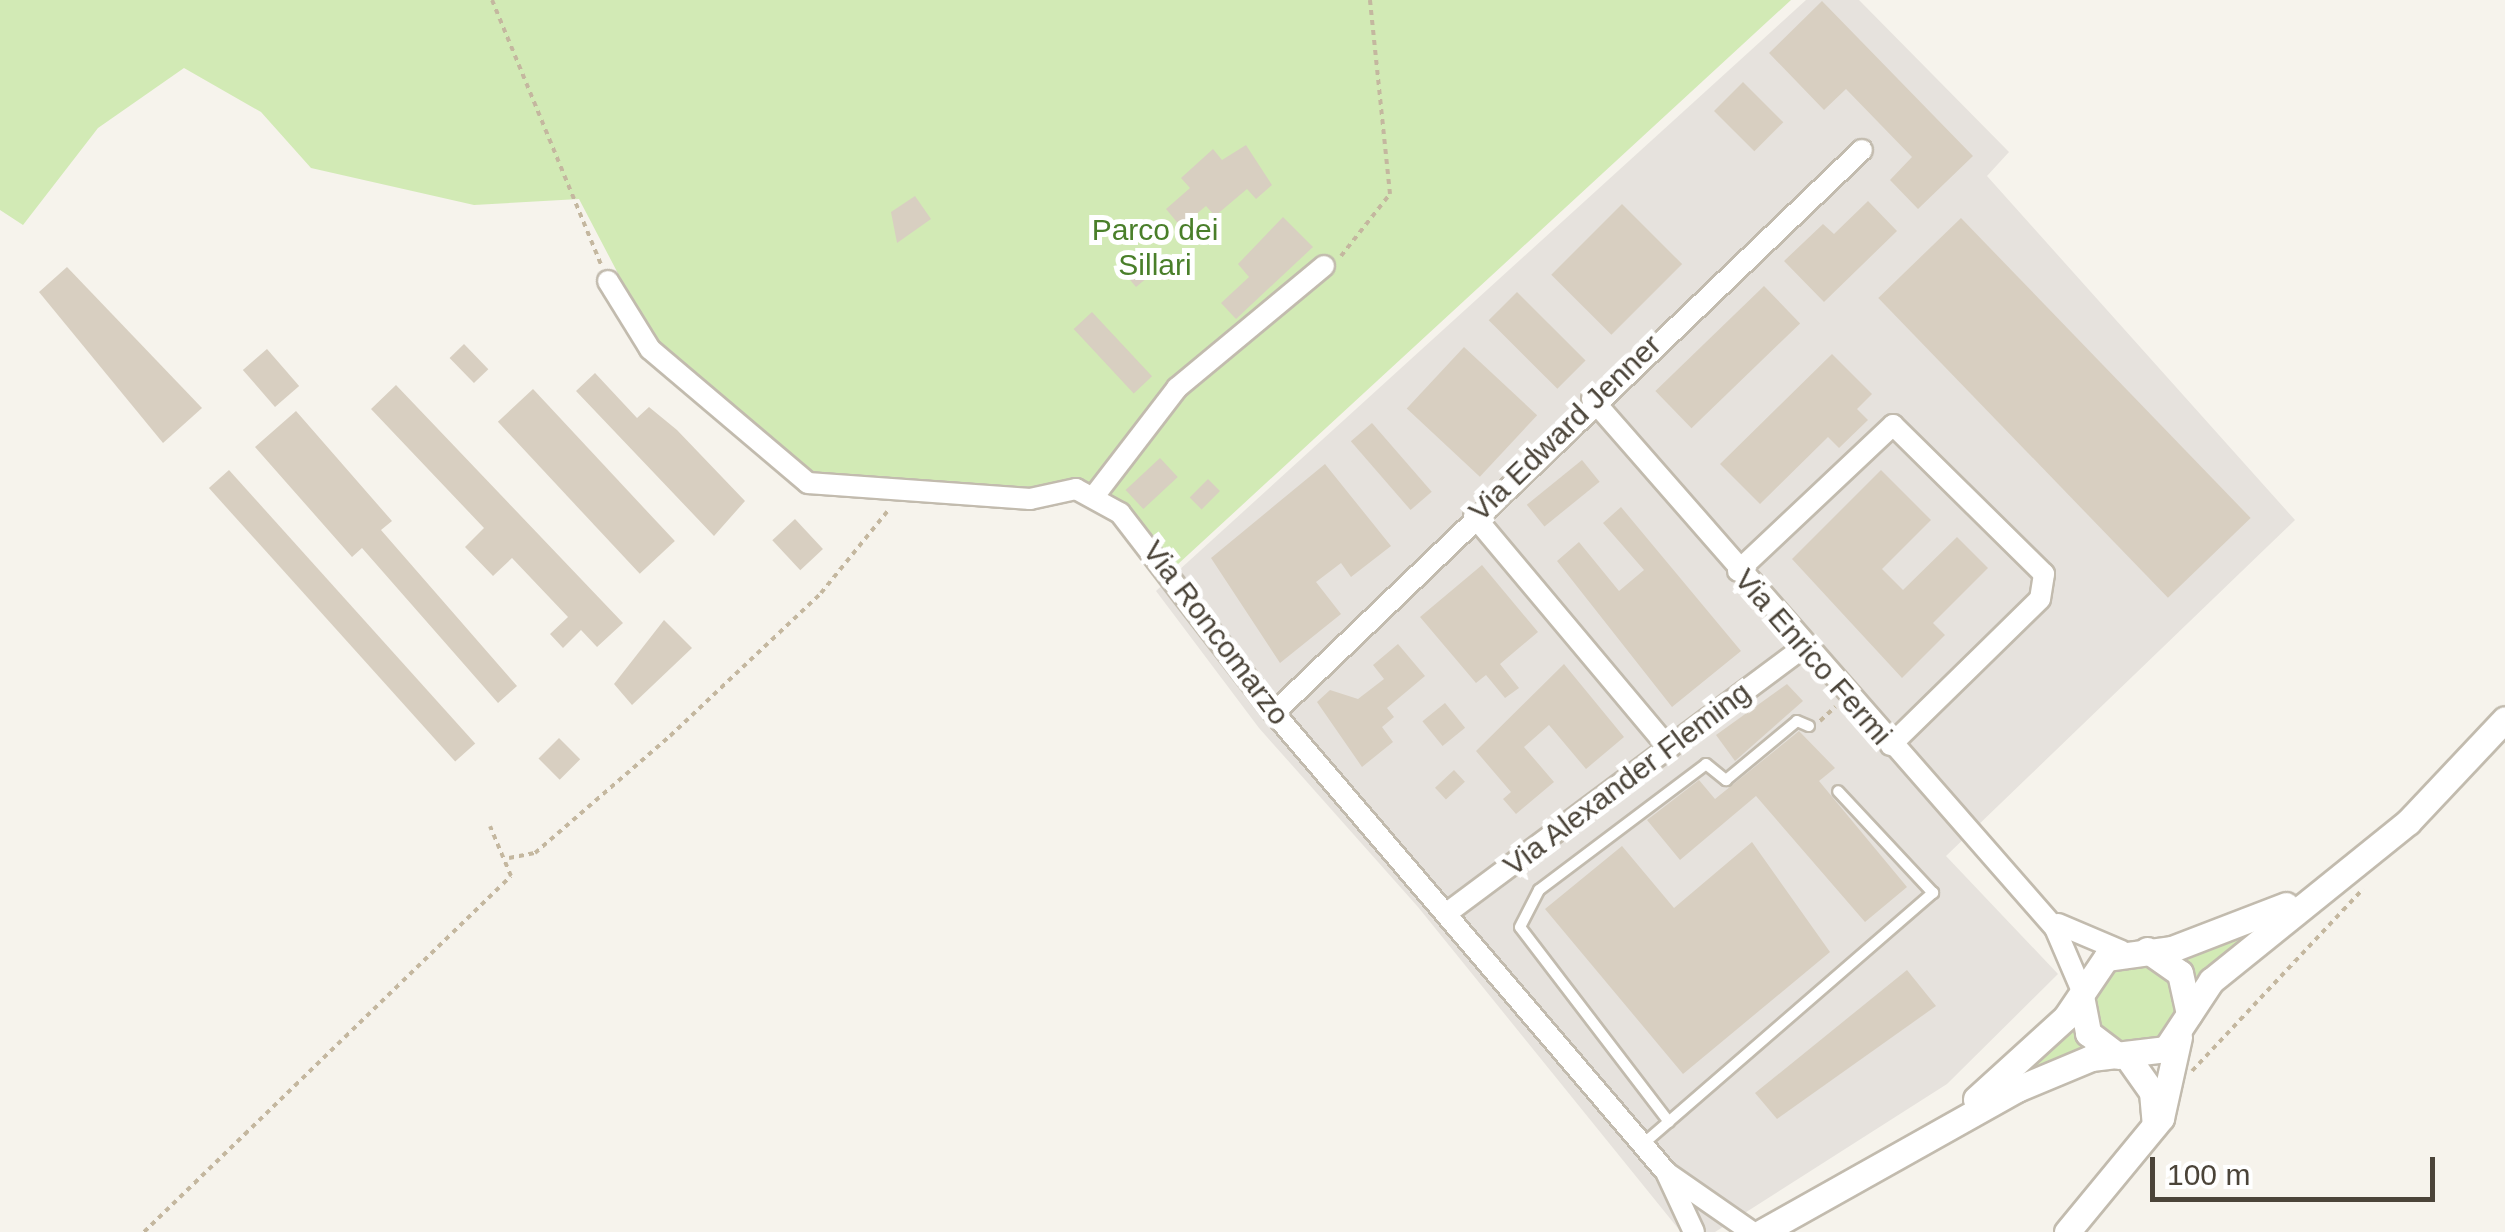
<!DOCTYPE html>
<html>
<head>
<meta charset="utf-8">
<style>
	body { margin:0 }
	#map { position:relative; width:2505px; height:1232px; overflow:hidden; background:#f6f3ec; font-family:Helvetica,sans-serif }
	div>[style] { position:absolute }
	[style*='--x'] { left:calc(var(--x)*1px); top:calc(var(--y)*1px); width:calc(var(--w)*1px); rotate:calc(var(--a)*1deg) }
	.industrial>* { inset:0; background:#e6e2dd }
	.green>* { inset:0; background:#d2eab5 }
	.round { border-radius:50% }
	.building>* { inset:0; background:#d8cfc1; transform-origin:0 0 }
	.path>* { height:4px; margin-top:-2px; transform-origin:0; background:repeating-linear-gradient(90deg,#c4b79f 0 5px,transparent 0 10px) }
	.roads { filter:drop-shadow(2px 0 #c2bbae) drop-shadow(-2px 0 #c2bbae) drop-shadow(0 2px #c2bbae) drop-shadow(0 -2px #c2bbae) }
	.service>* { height:10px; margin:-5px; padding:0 5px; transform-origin:5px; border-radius:5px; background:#fff }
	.minor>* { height:20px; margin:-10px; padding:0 10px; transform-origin:10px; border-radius:10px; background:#fff }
	.tertiary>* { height:25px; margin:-12.5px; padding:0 12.5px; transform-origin:12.5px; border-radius:12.5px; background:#fff }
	span { translate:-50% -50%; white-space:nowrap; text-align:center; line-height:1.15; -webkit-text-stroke:10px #fff; paint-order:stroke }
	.park-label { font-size:30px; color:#4a7f2a }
	.street-label { font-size:30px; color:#4b4439 }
	.scale { position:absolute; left:2150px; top:1157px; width:285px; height:45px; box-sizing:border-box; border:5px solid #4b4439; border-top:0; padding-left:12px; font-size:30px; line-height:35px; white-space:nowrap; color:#4b4439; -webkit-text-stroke:8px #fff; paint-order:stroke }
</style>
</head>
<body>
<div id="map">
	<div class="industrial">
		<i style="clip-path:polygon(1806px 0,1859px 0,2009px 152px,1987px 176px,2295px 520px,1946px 856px,2058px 974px,1947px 1084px,1715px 1232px,1681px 1232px,1418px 907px,1259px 728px,1156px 591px)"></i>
	</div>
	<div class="green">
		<i style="clip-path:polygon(0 0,1791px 0,1177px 565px,1103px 490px,812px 478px,656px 346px,579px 199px,474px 205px,311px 168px,261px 112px,184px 68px,98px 128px,23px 225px,0 210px)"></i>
		<i style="clip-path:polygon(2257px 928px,2198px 979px,2183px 956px)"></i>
		<i class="round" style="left:2095px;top:964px;width:80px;height:80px"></i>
		<i style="clip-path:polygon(2073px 1027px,2086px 1048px,2019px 1080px,2016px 1075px)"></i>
	</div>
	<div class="building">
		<i style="clip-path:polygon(1822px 1px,1973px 156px,1918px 209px,1890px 180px,1912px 157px,1846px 89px,1824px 110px,1769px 53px)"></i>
		<i style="left:1743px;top:82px;width:57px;height:41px;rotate:45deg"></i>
		<i style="clip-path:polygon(1246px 145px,1272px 185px,1256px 199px,1247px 189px,1215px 216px,1206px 206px,1181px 227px,1166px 209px,1190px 188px,1181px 178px,1213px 149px,1222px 160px)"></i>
		<i style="clip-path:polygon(915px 196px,931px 219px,897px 243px,891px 212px)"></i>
		<i style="clip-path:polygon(1868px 201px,1897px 231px,1824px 302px,1784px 261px,1823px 224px,1834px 234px)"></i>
		<i style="left:1622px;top:204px;width:85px;height:100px;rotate:45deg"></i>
		<i style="clip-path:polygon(1283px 217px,1313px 247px,1236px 319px,1221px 303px,1249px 277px,1238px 264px)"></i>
		<i style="left:1961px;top:218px;width:417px;height:115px;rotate:46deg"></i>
		<i style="left:1155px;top:249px;width:17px;height:39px;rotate:50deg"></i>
		<i style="clip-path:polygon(67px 267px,202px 408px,163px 443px,39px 292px)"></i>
		<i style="left:1764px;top:286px;width:52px;height:151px;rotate:46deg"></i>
		<i style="left:1517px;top:292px;width:97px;height:40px;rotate:45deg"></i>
		<i style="left:1092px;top:312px;width:88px;height:25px;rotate:47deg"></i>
		<i style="left:464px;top:344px;width:35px;height:20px;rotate:46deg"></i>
		<i style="left:1464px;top:347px;width:100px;height:84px;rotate:43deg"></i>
		<i style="left:267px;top:349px;width:49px;height:32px;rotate:49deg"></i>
		<i style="clip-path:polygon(1832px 354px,1872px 394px,1857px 409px,1868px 420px,1839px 448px,1828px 437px,1760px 504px,1720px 464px)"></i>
		<i style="clip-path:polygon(595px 373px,637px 418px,649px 407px,677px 430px,745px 501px,714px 536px,576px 391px)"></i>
		<i style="clip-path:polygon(396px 385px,623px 623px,597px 647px,581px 630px,563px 648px,550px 634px,568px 617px,512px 558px,493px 576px,465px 547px,484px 528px,371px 409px)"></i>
		<i style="left:533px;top:389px;width:208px;height:48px;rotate:47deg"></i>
		<i style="clip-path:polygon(296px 411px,392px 521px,381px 530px,517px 686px,498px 703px,362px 548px,352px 557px,255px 447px)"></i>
		<i style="left:1372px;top:423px;width:91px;height:28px;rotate:49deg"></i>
		<i style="left:1160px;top:458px;width:26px;height:47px;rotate:47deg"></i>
		<i style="left:1582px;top:460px;width:28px;height:71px;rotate:51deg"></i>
		<i style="clip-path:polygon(1325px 464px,1391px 546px,1351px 577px,1341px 563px,1316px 582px,1341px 614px,1280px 663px,1211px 558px)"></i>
		<i style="left:229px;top:470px;width:368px;height:27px;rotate:48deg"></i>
		<i style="clip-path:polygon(1881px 470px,1931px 520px,1882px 569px,1903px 590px,1957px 537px,1988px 568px,1933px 623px,1945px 635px,1902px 678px,1792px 559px)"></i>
		<i style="left:1208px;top:479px;width:17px;height:26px;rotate:45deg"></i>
		<i style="clip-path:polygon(1621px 507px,1741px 651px,1672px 707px,1557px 561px,1579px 542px,1619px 591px,1644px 570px,1603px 523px)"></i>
		<i style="left:795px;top:519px;width:41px;height:31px;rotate:47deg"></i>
		<i style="clip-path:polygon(1482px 565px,1538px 632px,1500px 664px,1519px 688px,1505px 698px,1486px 675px,1476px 683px,1420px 617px)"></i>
		<i style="clip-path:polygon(664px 620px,692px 648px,632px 705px,614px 684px)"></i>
		<i style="clip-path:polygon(1398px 644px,1425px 676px,1387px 708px,1394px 717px,1382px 727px,1393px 742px,1362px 767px,1317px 702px,1330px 690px,1358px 699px,1384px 679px,1373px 665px)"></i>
		<i style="clip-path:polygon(1564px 664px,1624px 737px,1586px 769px,1549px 725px,1524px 747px,1554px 782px,1516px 814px,1503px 799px,1511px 792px,1476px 751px)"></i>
		<i style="clip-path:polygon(1787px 684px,1803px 701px,1735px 761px,1716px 735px)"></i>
		<i style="left:1445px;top:703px;width:32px;height:29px;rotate:51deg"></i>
		<i style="clip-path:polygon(1799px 731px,1835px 768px,1819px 781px,1907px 887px,1865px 922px,1756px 796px,1680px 860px,1647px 820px,1699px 780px,1715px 799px)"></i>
		<i style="left:559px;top:738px;width:30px;height:29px;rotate:45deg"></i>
		<i style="left:1454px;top:770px;width:16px;height:26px;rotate:47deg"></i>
		<i style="clip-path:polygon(1752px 842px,1830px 952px,1683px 1074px,1545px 909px,1622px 846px,1674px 908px)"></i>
		<i style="clip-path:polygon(1907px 970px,1936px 1006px,1777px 1119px,1755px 1093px)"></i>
	</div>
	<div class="path">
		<i style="--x:492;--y:0;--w:286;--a:67.6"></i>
		<i style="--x:1341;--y:256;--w:79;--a:-51.7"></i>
		<i style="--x:1390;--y:194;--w:195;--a:-95.9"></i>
		<i style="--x:1820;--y:721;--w:21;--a:-43"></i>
		<i style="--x:509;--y:858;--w:26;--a:-11"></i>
		<i style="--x:535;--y:853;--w:179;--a:-40.9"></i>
		<i style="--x:670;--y:736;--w:208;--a:-43.4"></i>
		<i style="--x:821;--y:593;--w:109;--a:-50.9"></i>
		<i style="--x:2192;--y:1071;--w:250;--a:-46.8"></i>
		<i style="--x:144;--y:1232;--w:511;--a:-44.13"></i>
		<i style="--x:511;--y:876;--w:54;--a:-112.8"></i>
	</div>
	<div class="roads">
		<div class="service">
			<i style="--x:1669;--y:1122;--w:245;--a:-127.4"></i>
			<i style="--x:1520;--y:927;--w:42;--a:-62.8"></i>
			<i style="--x:1539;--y:890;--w:209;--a:-37"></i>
			<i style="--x:1706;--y:764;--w:26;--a:39"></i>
			<i style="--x:1726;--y:780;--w:92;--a:-39.7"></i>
			<i style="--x:1797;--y:721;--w:13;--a:23"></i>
			<i style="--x:1643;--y:1144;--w:384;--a:-40.9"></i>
			<i style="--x:1933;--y:893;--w:139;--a:-133"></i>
		</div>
		<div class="minor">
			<i style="--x:608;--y:281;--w:80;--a:58.3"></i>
			<i style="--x:650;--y:349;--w:207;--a:40.3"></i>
			<i style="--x:808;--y:483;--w:223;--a:4.1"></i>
			<i style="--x:1030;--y:499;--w:47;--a:-12.3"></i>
			<i style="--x:1076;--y:489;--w:50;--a:28.6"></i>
			<i style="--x:1120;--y:513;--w:252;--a:52.4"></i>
			<i style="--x:1274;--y:713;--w:604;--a:49.5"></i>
			<i style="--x:1666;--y:1172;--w:66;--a:65"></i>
			<i style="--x:1592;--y:399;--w:703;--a:48.81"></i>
			<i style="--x:2055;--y:928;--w:69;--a:66.8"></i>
			<i style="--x:1095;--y:495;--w:135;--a:-52.5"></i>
			<i style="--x:1177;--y:388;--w:191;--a:-39.7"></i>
			<i style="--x:1474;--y:516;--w:303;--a:50"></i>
			<i style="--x:1738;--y:571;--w:213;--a:-43.3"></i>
			<i style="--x:1893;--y:425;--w:212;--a:44.6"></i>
			<i style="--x:2044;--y:574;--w:25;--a:99"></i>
			<i style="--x:2040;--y:599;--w:209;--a:135.6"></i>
			<i style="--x:1274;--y:713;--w:814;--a:-43.76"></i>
			<i style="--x:1451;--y:910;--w:439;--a:-36.7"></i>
			<i style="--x:2058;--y:924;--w:69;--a:22.9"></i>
			<i style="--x:1667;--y:1173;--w:103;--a:34.8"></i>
		</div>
		<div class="tertiary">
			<i style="--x:2147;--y:950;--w:40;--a:34.9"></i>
			<i style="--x:2180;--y:973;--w:42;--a:77.6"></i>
			<i style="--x:2081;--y:996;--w:38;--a:79"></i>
			<i style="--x:2088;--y:1033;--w:38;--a:37"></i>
			<i style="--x:2128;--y:1058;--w:42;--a:54.8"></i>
			<i style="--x:2152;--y:1092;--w:33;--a:85"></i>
			<i style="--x:1976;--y:1099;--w:122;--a:-42.3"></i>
			<i style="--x:2066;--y:1017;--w:71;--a:-55.9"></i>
			<i style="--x:2106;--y:958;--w:67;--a:-7.8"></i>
			<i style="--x:2172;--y:949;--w:122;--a:-21.1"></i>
			<i style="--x:1762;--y:1232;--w:292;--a:-29.3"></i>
			<i style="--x:2017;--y:1089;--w:80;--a:-22.7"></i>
			<i style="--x:2091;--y:1058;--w:76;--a:-6.8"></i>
			<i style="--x:2166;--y:1049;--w:82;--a:-56.5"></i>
			<i style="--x:2211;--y:981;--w:253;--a:-38.9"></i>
			<i style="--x:2408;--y:822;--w:141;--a:-46.7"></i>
			<i style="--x:2067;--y:1232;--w:148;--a:-50.5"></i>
			<i style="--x:2161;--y:1118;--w:83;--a:-77.5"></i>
		</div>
	</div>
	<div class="park-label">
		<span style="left:1155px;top:247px">Parco dei<br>Sillari</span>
	</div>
	<div class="street-label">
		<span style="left:1565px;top:428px;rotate:-44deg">Via Edward Jenner</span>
		<span style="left:1216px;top:633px;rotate:53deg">Via Roncomarzo</span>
		<span style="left:1813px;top:657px;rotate:49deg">Via Enrico Fermi</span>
		<span style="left:1627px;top:779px;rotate:-37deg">Via Alexander Fleming</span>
	</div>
	<div class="scale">100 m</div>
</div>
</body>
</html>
